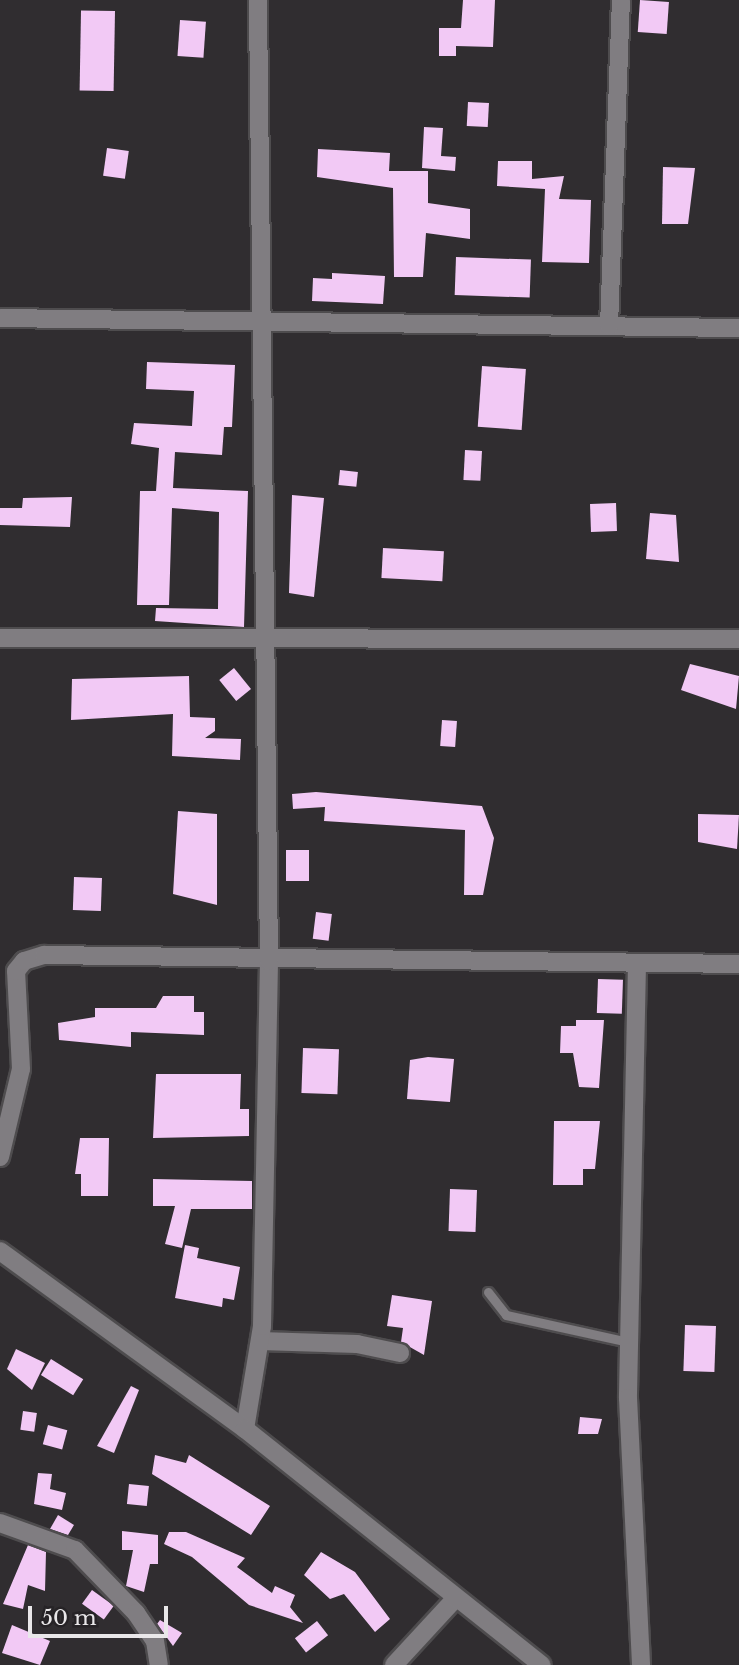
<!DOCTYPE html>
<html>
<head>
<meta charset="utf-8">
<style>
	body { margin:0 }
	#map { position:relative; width:739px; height:1665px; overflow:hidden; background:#302d30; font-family:"Libre Baskerville",serif }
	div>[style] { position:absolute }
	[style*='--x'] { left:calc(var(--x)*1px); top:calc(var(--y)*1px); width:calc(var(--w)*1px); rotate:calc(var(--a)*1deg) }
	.building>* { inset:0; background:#f2c9f5; transform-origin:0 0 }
	.roads { filter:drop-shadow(2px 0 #4e4c4e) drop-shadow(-2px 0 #4e4c4e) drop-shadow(0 2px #4e4c4e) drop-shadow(0 -2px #4e4c4e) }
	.lane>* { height:9px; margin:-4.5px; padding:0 4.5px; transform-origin:4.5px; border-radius:4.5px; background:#807d81 }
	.street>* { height:18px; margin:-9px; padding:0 9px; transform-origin:9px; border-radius:9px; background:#807d81 }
	.secondary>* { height:18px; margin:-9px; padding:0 9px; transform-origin:9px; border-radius:9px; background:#807d81 }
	span { translate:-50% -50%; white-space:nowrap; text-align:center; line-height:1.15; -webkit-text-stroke:7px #262326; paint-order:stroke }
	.scale { position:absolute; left:28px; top:1606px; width:140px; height:32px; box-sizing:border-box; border:4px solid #e9e7e9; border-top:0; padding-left:9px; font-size:21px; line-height:24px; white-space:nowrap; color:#e9e7e9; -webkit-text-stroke:5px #262326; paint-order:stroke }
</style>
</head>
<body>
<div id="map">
	<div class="building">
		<i style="clip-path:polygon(463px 0,495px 0,493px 47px,456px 46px,456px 56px,439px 56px,439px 28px,461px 28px)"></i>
		<i style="left:640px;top:0;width:29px;height:32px;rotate:4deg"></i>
		<i style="left:115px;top:11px;width:80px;height:34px;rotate:91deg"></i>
		<i style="left:180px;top:20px;width:26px;height:36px;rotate:4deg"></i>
		<i style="left:468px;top:102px;width:21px;height:24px;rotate:3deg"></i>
		<i style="clip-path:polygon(424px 127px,443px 128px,441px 156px,456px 157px,455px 171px,422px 168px)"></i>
		<i style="left:107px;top:148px;width:22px;height:28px;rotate:8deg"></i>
		<i style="clip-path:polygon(318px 149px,390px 153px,389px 171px,428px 171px,428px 203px,470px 209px,470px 239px,426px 233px,423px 277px,394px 277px,393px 188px,317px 177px)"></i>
		<i style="clip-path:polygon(498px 161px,532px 161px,532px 179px,564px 176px,559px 199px,591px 200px,589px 263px,542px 262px,545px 189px,497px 186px)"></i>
		<i style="clip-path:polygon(663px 167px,695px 168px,688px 224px,662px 224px)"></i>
		<i style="left:456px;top:257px;width:75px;height:38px;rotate:2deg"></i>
		<i style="clip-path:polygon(332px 273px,385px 276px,383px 304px,312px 301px,313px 278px,332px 279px)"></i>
		<i style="clip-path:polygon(147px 362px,235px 365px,232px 427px,224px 427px,222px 455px,175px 452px,173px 488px,248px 491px,244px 627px,155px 621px,156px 608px,218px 609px,219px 512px,172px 508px,169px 605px,137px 605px,140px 491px,156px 491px,159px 448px,131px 444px,134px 423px,192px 426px,194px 391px,146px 389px)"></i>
		<i style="left:482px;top:366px;width:44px;height:61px;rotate:4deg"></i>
		<i style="left:465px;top:450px;width:17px;height:30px;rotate:3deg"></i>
		<i style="left:340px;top:470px;width:18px;height:15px;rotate:6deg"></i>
		<i style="clip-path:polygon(292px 495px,324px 498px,314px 597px,289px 593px)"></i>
		<i style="clip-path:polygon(72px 497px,70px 527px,0 525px,0 508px,22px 508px,23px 498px)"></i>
		<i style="left:616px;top:503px;width:28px;height:26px;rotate:88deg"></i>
		<i style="clip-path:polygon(650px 513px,676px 515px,679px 562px,646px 559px)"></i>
		<i style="left:383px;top:548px;width:61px;height:30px;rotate:3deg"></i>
		<i style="clip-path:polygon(690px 664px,739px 676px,736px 709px,681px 690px)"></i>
		<i style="left:234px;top:668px;width:27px;height:19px;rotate:51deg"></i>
		<i style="clip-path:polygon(189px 676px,190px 717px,215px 718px,215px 731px,205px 738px,241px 739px,240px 760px,172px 756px,173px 714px,71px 720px,72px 679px)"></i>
		<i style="left:442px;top:720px;width:15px;height:26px;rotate:4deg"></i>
		<i style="clip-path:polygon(316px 792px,482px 806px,494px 838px,483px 895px,464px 895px,465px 830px,324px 821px,325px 807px,293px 809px,292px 794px)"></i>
		<i style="clip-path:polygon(178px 811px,217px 814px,217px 905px,173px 894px)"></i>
		<i style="clip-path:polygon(698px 814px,739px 815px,737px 849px,698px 842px)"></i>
		<i style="left:286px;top:850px;width:23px;height:31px"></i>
		<i style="left:74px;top:877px;width:28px;height:33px;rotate:2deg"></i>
		<i style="left:316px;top:912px;width:16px;height:27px;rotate:7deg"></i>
		<i style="left:598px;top:979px;width:25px;height:34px;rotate:2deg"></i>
		<i style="clip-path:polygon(163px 996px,194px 996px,194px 1012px,204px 1012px,204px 1035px,131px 1032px,131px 1047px,59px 1040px,58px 1023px,95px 1017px,95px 1008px,156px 1008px)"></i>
		<i style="clip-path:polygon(576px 1020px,604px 1020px,599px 1088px,579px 1087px,573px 1053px,560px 1053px,561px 1026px,576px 1026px)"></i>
		<i style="left:303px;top:1048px;width:36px;height:45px;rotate:2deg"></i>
		<i style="clip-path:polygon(428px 1057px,454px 1059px,450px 1102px,407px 1099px,410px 1060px)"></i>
		<i style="clip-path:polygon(156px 1074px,241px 1074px,240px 1109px,249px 1109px,249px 1136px,153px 1138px)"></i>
		<i style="clip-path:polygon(554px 1121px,600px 1121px,595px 1169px,583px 1169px,583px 1185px,553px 1185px)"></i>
		<i style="clip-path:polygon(80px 1138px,109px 1138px,108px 1196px,81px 1196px,81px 1174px,75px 1174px)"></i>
		<i style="clip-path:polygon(153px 1179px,252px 1181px,252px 1209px,191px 1209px,182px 1248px,165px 1244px,175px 1206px,153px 1206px)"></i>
		<i style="left:450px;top:1189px;width:27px;height:42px;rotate:2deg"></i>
		<i style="clip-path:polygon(185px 1245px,199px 1248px,197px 1258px,240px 1267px,234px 1300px,223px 1298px,222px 1307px,175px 1298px)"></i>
		<i style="clip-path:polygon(392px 1295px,432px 1301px,424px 1355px,401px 1342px,403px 1328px,387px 1326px)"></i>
		<i style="left:685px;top:1325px;width:31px;height:46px;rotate:2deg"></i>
		<i style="clip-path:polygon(16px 1349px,45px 1363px,32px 1390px,7px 1369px)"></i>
		<i style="left:51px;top:1359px;width:38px;height:19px;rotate:32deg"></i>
		<i style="clip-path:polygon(131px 1386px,139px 1390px,114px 1453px,97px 1446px)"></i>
		<i style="left:23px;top:1411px;width:14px;height:19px;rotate:8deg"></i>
		<i style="clip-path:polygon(580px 1417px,602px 1419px,598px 1434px,578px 1434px)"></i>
		<i style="left:48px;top:1425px;width:20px;height:20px;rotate:15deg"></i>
		<i style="clip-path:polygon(155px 1455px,186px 1463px,189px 1455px,270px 1506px,251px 1535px,152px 1474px)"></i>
		<i style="clip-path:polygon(38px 1473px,52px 1474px,50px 1489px,66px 1493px,62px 1510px,34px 1504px)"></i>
		<i style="left:129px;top:1484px;width:20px;height:20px;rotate:6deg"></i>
		<i style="clip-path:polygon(58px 1515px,74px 1525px,68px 1535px,50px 1529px)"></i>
		<i style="clip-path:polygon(122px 1531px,158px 1535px,158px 1564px,150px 1564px,144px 1592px,126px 1586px,133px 1550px,122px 1550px)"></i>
		<i style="clip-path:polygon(169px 1532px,186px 1532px,245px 1558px,237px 1567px,272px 1593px,275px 1586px,295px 1595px,290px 1607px,303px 1623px,249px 1605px,192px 1557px,164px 1544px)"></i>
		<i style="clip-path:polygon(28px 1545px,46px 1552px,45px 1591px,28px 1585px,23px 1609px,3px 1604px)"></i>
		<i style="clip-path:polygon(321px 1552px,355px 1572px,390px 1619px,375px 1632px,344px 1594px,330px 1599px,304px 1575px)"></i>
		<i style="left:92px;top:1590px;width:27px;height:17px;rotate:36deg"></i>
		<i style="clip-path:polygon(160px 1620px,182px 1633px,173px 1646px,157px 1624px)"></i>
		<i style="left:317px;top:1621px;width:18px;height:28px;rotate:52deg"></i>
		<i style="clip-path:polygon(12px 1625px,50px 1641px,40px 1665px,2px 1653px)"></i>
	</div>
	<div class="roads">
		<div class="lane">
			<i style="--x:488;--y:1292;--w:29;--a:52"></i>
			<i style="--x:506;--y:1315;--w:126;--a:12.4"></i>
		</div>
		<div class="street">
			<i style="--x:0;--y:318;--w:739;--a:0.78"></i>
			<i style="--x:609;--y:326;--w:326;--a:-87.9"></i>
			<i style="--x:0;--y:638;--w:739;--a:0.08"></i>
			<i style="--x:637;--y:964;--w:434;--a:91.2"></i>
			<i style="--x:628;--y:1398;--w:267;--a:87.2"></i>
			<i style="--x:0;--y:1157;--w:90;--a:-76.6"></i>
			<i style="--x:21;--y:1069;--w:98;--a:-92.9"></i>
			<i style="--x:16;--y:971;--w:13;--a:-51"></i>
			<i style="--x:24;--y:961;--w:21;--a:-17"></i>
			<i style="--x:44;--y:955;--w:695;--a:0.74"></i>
			<i style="--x:260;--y:1341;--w:97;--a:1.8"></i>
			<i style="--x:357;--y:1344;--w:44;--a:11.8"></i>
			<i style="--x:245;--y:1429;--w:104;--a:-80.6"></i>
			<i style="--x:262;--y:1326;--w:365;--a:-88.9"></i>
			<i style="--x:269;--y:961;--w:961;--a:-90.66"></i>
			<i style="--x:0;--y:1523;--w:80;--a:19.8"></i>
			<i style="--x:75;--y:1550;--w:88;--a:45.9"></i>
			<i style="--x:136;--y:1613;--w:34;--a:56"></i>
			<i style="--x:155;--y:1641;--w:24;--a:81"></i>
			<i style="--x:394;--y:1665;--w:90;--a:-47.3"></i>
		</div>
		<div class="secondary">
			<i style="--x:0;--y:1251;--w:303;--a:36"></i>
			<i style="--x:245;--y:1429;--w:379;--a:38.5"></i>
		</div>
	</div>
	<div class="scale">50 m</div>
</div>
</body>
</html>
